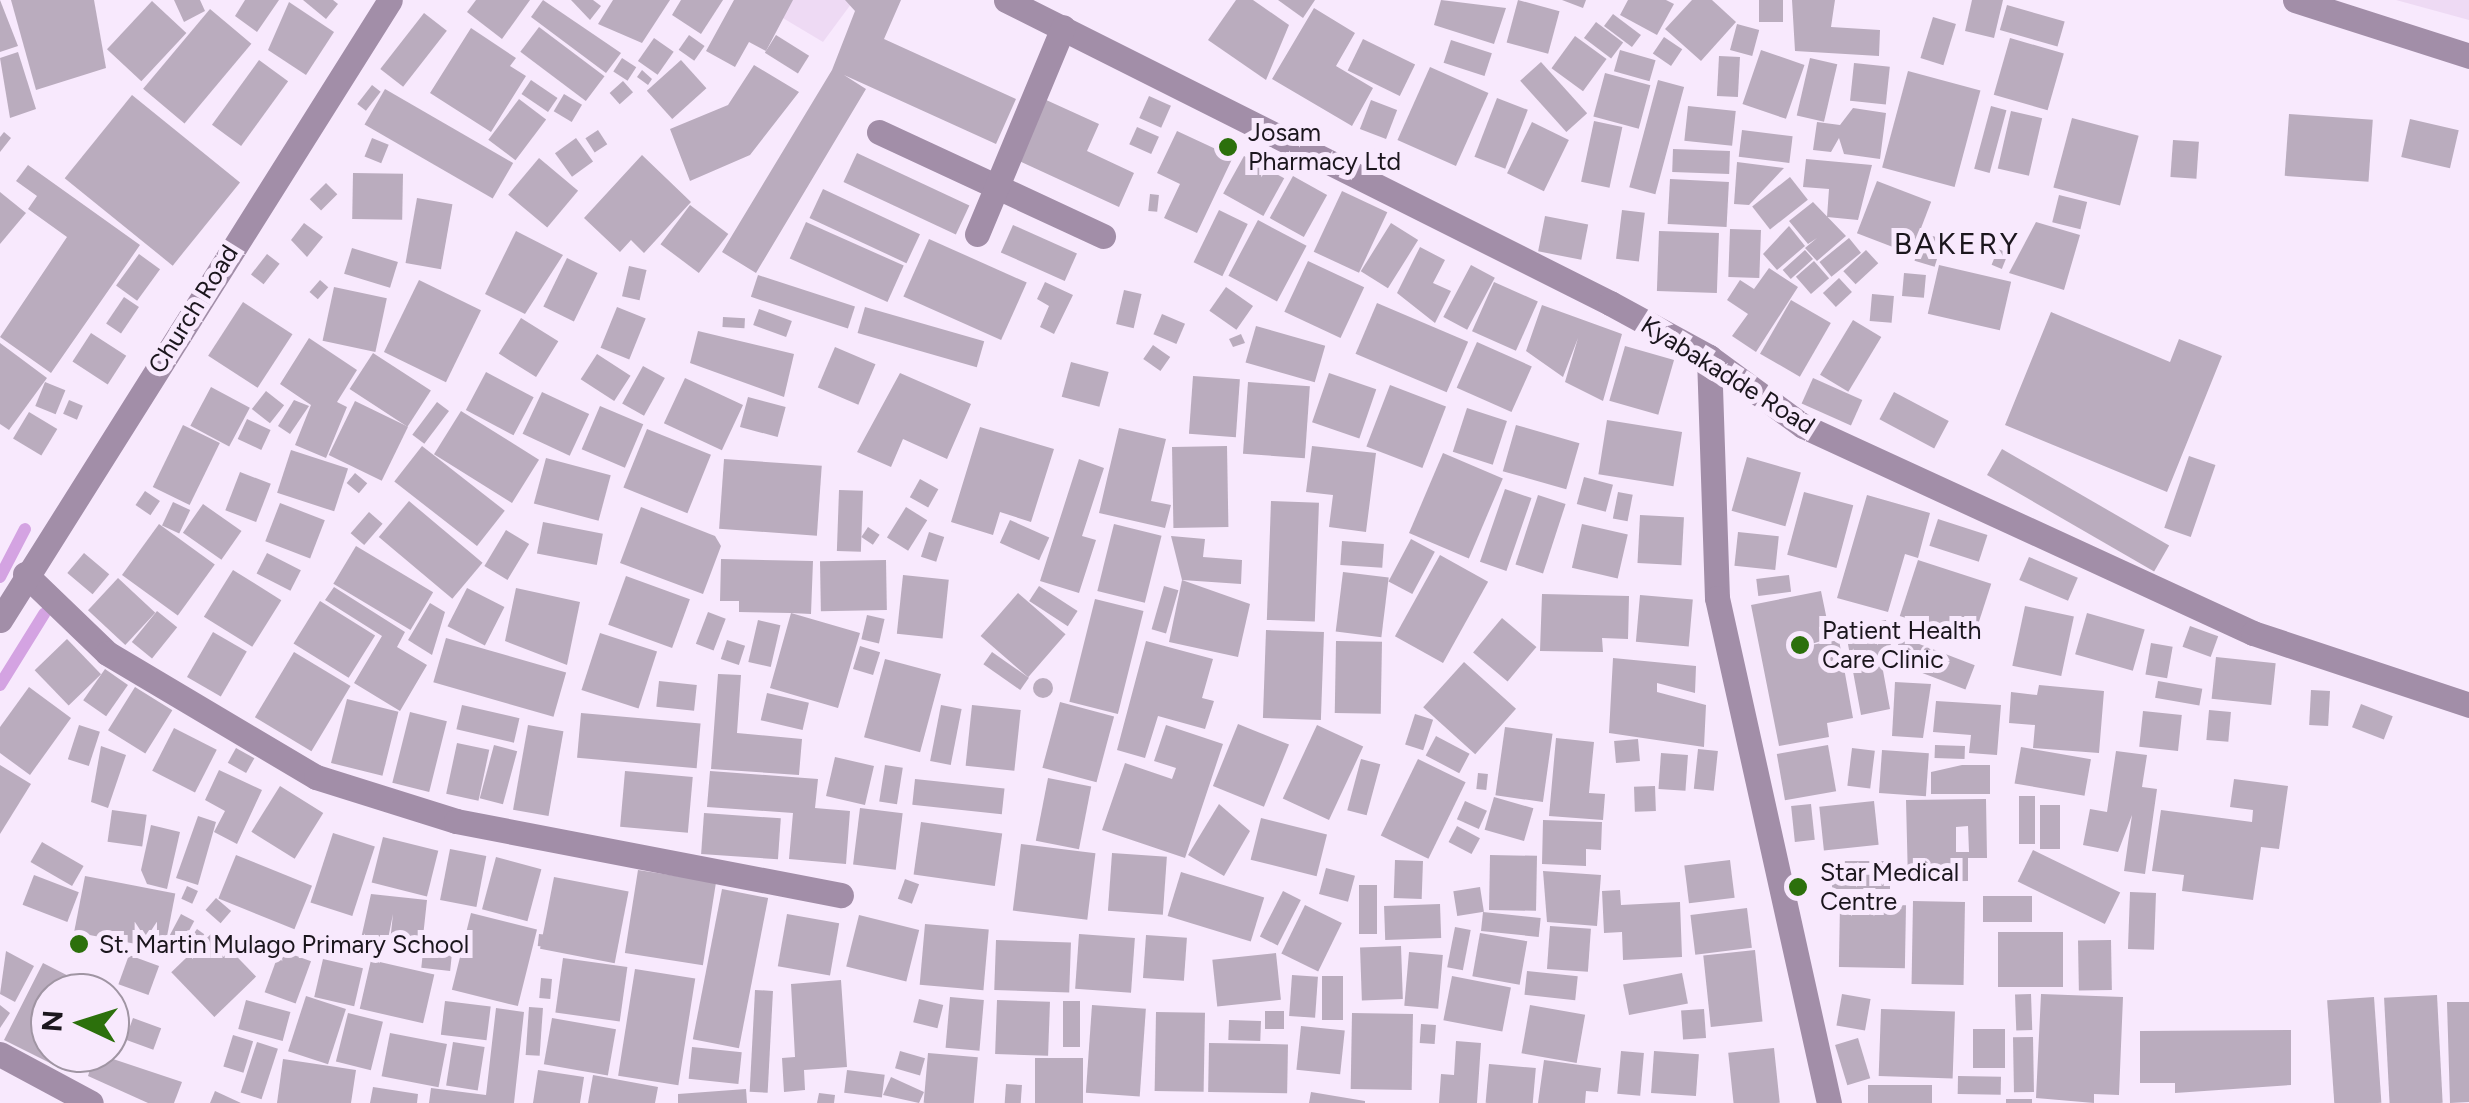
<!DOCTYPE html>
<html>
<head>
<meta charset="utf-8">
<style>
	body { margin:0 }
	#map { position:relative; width:2469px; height:1103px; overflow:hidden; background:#f8e9fd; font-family:Figtree,sans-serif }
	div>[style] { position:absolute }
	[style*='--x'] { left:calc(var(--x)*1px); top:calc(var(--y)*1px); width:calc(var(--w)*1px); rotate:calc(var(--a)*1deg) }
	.built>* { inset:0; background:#eedaf4 }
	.stream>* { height:12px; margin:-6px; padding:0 6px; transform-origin:6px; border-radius:6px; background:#d4a3e2 }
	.building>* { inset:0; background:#baacbe; transform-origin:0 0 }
	.round { border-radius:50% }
	.minor>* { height:25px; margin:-12.5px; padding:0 12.5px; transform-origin:12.5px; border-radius:12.5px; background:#a28ea8 }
	.dots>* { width:28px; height:28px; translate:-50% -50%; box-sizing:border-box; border:5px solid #f8e9fd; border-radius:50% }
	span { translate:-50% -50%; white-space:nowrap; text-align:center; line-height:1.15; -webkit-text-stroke:10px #f8e9fd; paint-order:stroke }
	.poi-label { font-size:25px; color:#1b161d }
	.left { translate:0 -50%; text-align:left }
	.street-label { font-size:25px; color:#1b161d }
	.quarter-label { font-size:30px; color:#1b161d; letter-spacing:2.5px }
	.north { position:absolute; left:30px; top:973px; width:100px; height:100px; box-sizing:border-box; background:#f8e9fd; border:2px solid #a095a3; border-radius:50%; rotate:274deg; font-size:28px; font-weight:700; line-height:40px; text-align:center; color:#1b161d }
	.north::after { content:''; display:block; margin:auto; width:35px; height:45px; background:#2c700c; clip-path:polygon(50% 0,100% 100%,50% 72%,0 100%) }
</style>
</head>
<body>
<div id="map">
	<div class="built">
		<i style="clip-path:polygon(753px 0,854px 0,823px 42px)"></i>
		<i style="clip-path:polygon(2396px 0,2469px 0,2469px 20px)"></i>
	</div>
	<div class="stream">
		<i style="--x:0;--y:577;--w:54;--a:-62.5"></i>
		<i style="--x:0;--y:685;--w:84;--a:-58.2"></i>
	</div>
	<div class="building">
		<i style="clip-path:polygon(0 0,18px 46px,0 52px)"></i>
		<i style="clip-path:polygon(11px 0,94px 0,106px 68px,36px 90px)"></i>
		<i style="clip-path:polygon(174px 0,200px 0,205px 11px,184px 22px)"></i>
		<i style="clip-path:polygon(245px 0,279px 0,257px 32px,235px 16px)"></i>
		<i style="clip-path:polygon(303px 0,333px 0,338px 4px,326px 19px)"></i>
		<i style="clip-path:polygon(476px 0,530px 0,502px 39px,467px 12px)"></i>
		<i style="clip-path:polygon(543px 0,621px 53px,606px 73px,531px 17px)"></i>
		<i style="clip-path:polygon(571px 0,593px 0,601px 6px,590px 20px)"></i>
		<i style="clip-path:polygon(613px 0,670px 0,642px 43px,598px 24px)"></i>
		<i style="clip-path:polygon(681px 0,723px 0,701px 34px,672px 15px)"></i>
		<i style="clip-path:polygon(734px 0,793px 0,766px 51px,749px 42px,735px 67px,706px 51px)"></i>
		<i style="clip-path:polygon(845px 0,901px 0,884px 39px,1016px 99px,996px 144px,844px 75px,866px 89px,756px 273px,722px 252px,832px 70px,855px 11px)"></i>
		<i style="clip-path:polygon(1236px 0,1253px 0,1289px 25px,1266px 80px,1208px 40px)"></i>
		<i style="clip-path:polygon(1278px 0,1315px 0,1303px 18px)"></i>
		<i style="clip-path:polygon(1441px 0,1506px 8px,1494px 44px,1434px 25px)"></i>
		<i style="left:1518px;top:0;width:43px;height:44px;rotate:15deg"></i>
		<i style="clip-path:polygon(1562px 0,1586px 0,1583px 8px)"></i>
		<i style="clip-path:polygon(1628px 0,1666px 0,1674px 4px,1657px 35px,1620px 15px)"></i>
		<i style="clip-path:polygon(1692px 0,1712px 0,1736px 22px,1701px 61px,1665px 29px)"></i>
		<i style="left:1759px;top:0;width:24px;height:22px"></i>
		<i style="clip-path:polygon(1792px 0,1835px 0,1831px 27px,1880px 30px,1879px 56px,1795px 51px)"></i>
		<i style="clip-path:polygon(1972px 0,2003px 0,1994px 38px,1965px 31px)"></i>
		<i style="left:152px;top:1px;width:47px;height:66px;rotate:43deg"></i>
		<i style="clip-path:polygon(289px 2px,334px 32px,306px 75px,268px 50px)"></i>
		<i style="left:2007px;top:5px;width:60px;height:26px;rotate:16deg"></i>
		<i style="clip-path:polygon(1314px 8px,1355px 33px,1336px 66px,1373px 88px,1352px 126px,1272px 79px)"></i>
		<i style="left:210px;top:9px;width:54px;height:104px;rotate:40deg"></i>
		<i style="left:424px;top:13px;width:29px;height:71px;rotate:38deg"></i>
		<i style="left:1613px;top:14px;width:35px;height:15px;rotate:37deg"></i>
		<i style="left:1933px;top:17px;width:24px;height:43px;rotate:17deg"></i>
		<i style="left:1596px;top:22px;width:34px;height:20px;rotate:37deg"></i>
		<i style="left:1737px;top:24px;width:23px;height:27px;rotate:15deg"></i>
		<i style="left:539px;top:27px;width:82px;height:31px;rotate:37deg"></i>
		<i style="clip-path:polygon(471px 28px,516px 58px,510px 66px,526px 76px,491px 132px,430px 93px)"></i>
		<i style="left:689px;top:35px;width:19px;height:18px;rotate:35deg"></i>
		<i style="left:776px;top:35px;width:39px;height:21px;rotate:32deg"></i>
		<i style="left:1575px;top:36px;width:39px;height:40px;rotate:36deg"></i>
		<i style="left:1664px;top:37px;width:22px;height:20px;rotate:34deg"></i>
		<i style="left:654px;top:38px;width:24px;height:28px;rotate:35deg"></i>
		<i style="left:2010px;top:38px;width:56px;height:59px;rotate:16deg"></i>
		<i style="left:1363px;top:39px;width:58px;height:35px;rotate:26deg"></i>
		<i style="left:1451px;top:40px;width:43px;height:24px;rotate:18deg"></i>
		<i style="left:1620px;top:50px;width:37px;height:22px;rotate:16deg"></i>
		<i style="left:1761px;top:50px;width:46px;height:57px;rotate:19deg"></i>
		<i style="clip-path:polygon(18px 52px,36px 109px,10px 118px,0 58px)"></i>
		<i style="left:1719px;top:56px;width:21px;height:40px;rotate:3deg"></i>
		<i style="left:622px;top:58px;width:17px;height:16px;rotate:33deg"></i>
		<i style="left:1810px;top:58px;width:28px;height:59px;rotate:13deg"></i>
		<i style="left:259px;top:60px;width:36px;height:80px;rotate:36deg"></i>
		<i style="left:681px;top:60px;width:38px;height:46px;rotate:48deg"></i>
		<i style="left:1541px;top:62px;width:69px;height:28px;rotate:48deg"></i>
		<i style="left:1854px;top:63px;width:36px;height:38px;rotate:6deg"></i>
		<i style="clip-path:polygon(754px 65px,799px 92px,750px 155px,690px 181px,670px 129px,728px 105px)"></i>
		<i style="left:1430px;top:67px;width:64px;height:80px;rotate:24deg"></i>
		<i style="clip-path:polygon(642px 70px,652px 79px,648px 85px,637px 77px)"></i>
		<i style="left:1908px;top:71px;width:75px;height:100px;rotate:15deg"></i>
		<i style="left:1605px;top:73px;width:47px;height:45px;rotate:15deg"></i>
		<i style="left:531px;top:80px;width:32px;height:17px;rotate:34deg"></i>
		<i style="left:1658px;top:80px;width:27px;height:111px;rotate:15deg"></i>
		<i style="left:623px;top:81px;width:15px;height:18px;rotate:48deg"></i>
		<i style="left:372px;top:85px;width:11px;height:24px;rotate:38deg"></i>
		<i style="left:385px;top:89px;width:148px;height:41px;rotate:30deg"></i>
		<i style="left:564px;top:94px;width:21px;height:20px;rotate:31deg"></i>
		<i style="left:132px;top:95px;width:139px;height:107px;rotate:39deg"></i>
		<i style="left:1149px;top:96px;width:24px;height:24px;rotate:24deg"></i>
		<i style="left:1497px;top:98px;width:33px;height:63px;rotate:21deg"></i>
		<i style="left:519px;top:99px;width:34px;height:51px;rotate:37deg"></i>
		<i style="clip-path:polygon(1044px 99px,1099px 124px,1087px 151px,1134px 173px,1119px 207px,1017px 160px)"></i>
		<i style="left:1371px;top:100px;width:28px;height:31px;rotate:21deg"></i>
		<i style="left:1688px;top:106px;width:48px;height:35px;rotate:6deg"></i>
		<i style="left:1991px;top:106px;width:16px;height:65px;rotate:15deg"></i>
		<i style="clip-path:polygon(1853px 108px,1886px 113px,1880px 159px,1844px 154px,1839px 138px,1831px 152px,1813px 150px,1817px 122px,1840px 125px)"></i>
		<i style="left:2011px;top:111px;width:32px;height:59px;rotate:13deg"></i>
		<i style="left:2289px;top:114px;width:84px;height:62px;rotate:4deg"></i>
		<i style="left:2072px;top:118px;width:69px;height:72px;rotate:15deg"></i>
		<i style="left:2410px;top:119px;width:50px;height:39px;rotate:13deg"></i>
		<i style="left:1594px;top:121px;width:29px;height:62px;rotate:12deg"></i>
		<i style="left:1532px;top:122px;width:41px;height:57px;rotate:26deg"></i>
		<i style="left:1137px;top:127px;width:24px;height:19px;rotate:24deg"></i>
		<i style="left:598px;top:130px;width:17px;height:15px;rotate:57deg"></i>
		<i style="left:1742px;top:130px;width:51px;height:27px;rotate:7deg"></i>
		<i style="clip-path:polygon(1177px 131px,1233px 157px,1197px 233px,1164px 218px,1180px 184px,1157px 173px)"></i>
		<i style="clip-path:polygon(4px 132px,11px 138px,0 152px,0 137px)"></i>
		<i style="left:372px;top:138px;width:18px;height:20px;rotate:22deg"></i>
		<i style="left:576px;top:138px;width:29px;height:26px;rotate:54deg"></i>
		<i style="left:2173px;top:140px;width:26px;height:37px;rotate:4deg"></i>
		<i style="left:1673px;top:149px;width:57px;height:23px;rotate:2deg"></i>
		<i style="left:857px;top:153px;width:124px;height:32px;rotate:25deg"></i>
		<i style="clip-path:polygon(642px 155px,691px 202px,644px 253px,631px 240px,620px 252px,584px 218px)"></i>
		<i style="left:1244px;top:156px;width:46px;height:43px;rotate:29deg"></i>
		<i style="left:539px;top:158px;width:51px;height:48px;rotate:40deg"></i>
		<i style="clip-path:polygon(1806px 159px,1872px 165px,1858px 220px,1827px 217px,1829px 189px,1803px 187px)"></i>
		<i style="clip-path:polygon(1737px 162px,1784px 168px,1749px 205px,1734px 204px)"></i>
		<i style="clip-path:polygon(28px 165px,140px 245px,51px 373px,0 337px,67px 237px,28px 209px,37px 196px,16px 181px)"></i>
		<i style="left:353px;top:173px;width:50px;height:46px;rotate:1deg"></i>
		<i style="left:1293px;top:176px;width:39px;height:48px;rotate:29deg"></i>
		<i style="left:1790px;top:177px;width:29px;height:48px;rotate:52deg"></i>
		<i style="left:1670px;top:179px;width:59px;height:45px;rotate:3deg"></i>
		<i style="left:1877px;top:181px;width:58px;height:56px;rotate:21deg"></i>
		<i style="left:326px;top:183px;width:16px;height:23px;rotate:45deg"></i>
		<i style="left:823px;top:189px;width:107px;height:32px;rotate:25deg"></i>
		<i style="left:1342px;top:191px;width:50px;height:67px;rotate:25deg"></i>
		<i style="clip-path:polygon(0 192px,26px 213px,0 244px)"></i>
		<i style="left:1150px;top:194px;width:9px;height:17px;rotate:6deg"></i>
		<i style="left:2059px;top:195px;width:29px;height:28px;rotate:14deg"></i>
		<i style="left:417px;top:198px;width:36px;height:66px;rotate:10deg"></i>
		<i style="clip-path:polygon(1813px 202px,1846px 236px,1817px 261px,1805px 248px,1817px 238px,1808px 244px,1789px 221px)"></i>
		<i style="left:690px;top:205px;width:48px;height:49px;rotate:37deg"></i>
		<i style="left:1219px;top:210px;width:32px;height:58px;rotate:26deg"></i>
		<i style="left:1622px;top:210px;width:23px;height:49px;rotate:7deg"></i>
		<i style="left:1545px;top:216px;width:44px;height:36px;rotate:11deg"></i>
		<i style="left:1258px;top:220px;width:55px;height:63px;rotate:28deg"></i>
		<i style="left:806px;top:222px;width:107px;height:40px;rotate:24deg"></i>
		<i style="clip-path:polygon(2036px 222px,2080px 235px,2064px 290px,2009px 273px)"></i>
		<i style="clip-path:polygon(304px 223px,323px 237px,307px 257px,291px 240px)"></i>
		<i style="left:1391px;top:223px;width:32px;height:57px;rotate:32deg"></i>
		<i style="left:1013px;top:225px;width:70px;height:30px;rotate:24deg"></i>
		<i style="clip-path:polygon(1789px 226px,1805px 246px,1777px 270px,1763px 254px)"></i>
		<i style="left:1730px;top:229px;width:31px;height:48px;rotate:2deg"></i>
		<i style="clip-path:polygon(516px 231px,563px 255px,525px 314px,485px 294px)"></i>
		<i style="left:1659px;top:231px;width:60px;height:60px;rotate:2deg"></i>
		<i style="left:1923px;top:233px;width:21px;height:29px;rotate:17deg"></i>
		<i style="left:1849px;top:238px;width:19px;height:38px;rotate:51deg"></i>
		<i style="left:929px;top:239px;width:107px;height:63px;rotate:24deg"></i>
		<i style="clip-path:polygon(1420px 247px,1445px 260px,1433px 283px,1451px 291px,1435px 323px,1397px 293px)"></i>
		<i style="left:352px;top:248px;width:48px;height:27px;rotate:17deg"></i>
		<i style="left:1998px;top:249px;width:11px;height:17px;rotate:22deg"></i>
		<i style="left:1805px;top:250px;width:12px;height:30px;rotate:48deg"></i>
		<i style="left:1866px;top:250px;width:18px;height:31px;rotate:47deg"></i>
		<i style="left:139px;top:254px;width:26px;height:39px;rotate:36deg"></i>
		<i style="left:267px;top:254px;width:16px;height:26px;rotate:38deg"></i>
		<i style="left:567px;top:258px;width:34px;height:54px;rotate:26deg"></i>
		<i style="left:1308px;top:261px;width:62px;height:56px;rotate:25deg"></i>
		<i style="left:1814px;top:261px;width:23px;height:24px;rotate:49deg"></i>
		<i style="left:1471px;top:265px;width:27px;height:59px;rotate:28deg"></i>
		<i style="left:1939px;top:265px;width:74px;height:50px;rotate:13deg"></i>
		<i style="left:629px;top:266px;width:18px;height:31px;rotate:13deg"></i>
		<i style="clip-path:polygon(1769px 268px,1798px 287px,1756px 352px,1732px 336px,1748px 314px,1727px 300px,1740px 280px,1754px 289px)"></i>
		<i style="left:1904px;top:273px;width:22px;height:23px;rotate:5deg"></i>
		<i style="left:758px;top:275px;width:102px;height:23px;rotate:18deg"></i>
		<i style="left:1839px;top:278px;width:19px;height:22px;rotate:47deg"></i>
		<i style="left:320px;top:280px;width:11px;height:16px;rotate:41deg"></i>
		<i style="left:419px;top:280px;width:69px;height:80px;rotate:26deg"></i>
		<i style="clip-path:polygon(1045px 282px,1073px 295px,1054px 334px,1040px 327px,1049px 306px,1037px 299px)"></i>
		<i style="left:1494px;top:282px;width:48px;height:54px;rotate:24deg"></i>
		<i style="left:334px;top:287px;width:54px;height:55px;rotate:12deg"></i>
		<i style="left:1226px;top:287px;width:33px;height:29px;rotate:35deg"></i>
		<i style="left:1124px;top:290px;width:18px;height:35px;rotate:13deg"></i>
		<i style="left:1872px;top:294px;width:22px;height:27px;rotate:5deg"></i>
		<i style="left:124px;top:297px;width:18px;height:32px;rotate:34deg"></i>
		<i style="left:1791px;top:300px;width:46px;height:62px;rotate:30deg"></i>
		<i style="left:243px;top:302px;width:59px;height:64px;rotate:33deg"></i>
		<i style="left:1377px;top:303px;width:99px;height:55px;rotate:23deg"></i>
		<i style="clip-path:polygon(1542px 305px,1622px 334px,1603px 401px,1565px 382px,1578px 338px,1563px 377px,1526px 351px)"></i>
		<i style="left:617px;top:307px;width:31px;height:44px;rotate:22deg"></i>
		<i style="left:865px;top:307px;width:124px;height:27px;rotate:16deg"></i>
		<i style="left:759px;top:309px;width:35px;height:17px;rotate:20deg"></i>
		<i style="clip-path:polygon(2051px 312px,2170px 362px,2179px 339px,2222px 356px,2167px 492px,2005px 425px)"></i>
		<i style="left:1162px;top:314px;width:25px;height:22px;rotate:23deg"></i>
		<i style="left:723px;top:317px;width:22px;height:10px;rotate:3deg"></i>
		<i style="left:521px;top:318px;width:44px;height:42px;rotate:32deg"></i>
		<i style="left:1853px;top:320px;width:33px;height:64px;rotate:31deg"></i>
		<i style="left:1256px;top:326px;width:72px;height:38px;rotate:16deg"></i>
		<i style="clip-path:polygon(698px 331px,794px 354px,784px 397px,690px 363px)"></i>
		<i style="left:91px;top:333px;width:42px;height:34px;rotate:33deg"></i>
		<i style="clip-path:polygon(1241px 334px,1245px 343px,1233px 347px,1229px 339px)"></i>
		<i style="clip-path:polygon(309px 338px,357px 370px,337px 402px,347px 407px,326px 458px,295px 445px,311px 405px,280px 384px)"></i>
		<i style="left:1477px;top:342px;width:60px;height:50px;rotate:24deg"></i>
		<i style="clip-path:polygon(0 343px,47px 378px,9px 430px,0 424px)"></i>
		<i style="left:1153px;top:345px;width:21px;height:17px;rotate:35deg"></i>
		<i style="left:1625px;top:346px;width:51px;height:57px;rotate:16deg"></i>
		<i style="left:835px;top:347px;width:44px;height:44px;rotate:23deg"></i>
		<i style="left:373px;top:353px;width:69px;height:43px;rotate:33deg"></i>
		<i style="left:597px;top:354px;width:40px;height:30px;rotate:33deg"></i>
		<i style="left:1071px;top:362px;width:39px;height:36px;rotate:15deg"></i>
		<i style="left:643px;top:366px;width:25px;height:43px;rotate:29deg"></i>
		<i style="left:486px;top:372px;width:54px;height:43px;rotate:28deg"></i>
		<i style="clip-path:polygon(900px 373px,971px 404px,947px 459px,903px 439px,891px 467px,857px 452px)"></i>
		<i style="left:1329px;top:373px;width:50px;height:52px;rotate:19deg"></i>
		<i style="left:1193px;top:376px;width:47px;height:58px;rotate:4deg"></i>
		<i style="left:685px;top:378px;width:64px;height:50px;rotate:25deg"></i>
		<i style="left:1813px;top:378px;width:54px;height:28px;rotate:24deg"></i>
		<i style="left:45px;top:382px;width:22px;height:26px;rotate:22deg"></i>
		<i style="left:1248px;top:382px;width:62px;height:72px;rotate:4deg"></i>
		<i style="left:1390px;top:385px;width:60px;height:66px;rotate:21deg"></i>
		<i style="left:211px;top:387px;width:44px;height:44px;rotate:28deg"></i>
		<i style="left:266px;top:391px;width:23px;height:23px;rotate:38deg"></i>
		<i style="left:542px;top:392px;width:52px;height:46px;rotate:25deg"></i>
		<i style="left:1894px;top:392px;width:62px;height:31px;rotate:28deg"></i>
		<i style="left:748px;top:397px;width:39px;height:31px;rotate:15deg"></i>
		<i style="left:69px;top:400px;width:15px;height:15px;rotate:23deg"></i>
		<i style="clip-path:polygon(294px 400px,309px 406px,290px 434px,278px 426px)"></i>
		<i style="left:355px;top:401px;width:59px;height:60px;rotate:26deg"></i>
		<i style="left:437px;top:402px;width:15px;height:41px;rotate:37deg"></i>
		<i style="left:600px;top:406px;width:47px;height:47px;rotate:23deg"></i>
		<i style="left:1467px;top:408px;width:42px;height:46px;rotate:18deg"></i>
		<i style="left:461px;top:411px;width:92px;height:51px;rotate:32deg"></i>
		<i style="left:29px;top:412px;width:33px;height:31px;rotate:31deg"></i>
		<i style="left:247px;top:419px;width:26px;height:22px;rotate:25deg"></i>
		<i style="left:1607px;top:420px;width:76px;height:55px;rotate:9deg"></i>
		<i style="left:183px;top:425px;width:41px;height:69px;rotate:26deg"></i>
		<i style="left:1516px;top:425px;width:66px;height:48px;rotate:16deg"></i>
		<i style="clip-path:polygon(980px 427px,1054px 449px,1031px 522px,1000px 512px,993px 535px,951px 522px)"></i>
		<i style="clip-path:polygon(1119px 428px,1166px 439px,1151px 501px,1171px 505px,1165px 528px,1099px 513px)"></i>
		<i style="left:647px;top:429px;width:69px;height:63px;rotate:22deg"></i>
		<i style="left:422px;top:446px;width:105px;height:45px;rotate:38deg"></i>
		<i style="left:1227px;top:446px;width:81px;height:55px;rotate:89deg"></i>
		<i style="clip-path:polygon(1312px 446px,1376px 453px,1366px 532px,1329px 527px,1333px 495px,1306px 492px)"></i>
		<i style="left:2002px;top:449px;width:193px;height:30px;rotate:30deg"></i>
		<i style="left:291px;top:450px;width:60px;height:45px;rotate:18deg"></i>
		<i style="left:1443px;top:453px;width:65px;height:87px;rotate:23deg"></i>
		<i style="left:2189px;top:456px;width:28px;height:76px;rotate:19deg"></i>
		<i style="left:1747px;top:457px;width:56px;height:56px;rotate:16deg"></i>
		<i style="left:546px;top:458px;width:67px;height:47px;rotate:15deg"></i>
		<i style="left:724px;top:459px;width:98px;height:70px;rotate:4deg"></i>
		<i style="clip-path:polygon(1079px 459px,1104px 468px,1082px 536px,1096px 540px,1079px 593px,1040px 581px)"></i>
		<i style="left:240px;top:472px;width:33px;height:41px;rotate:21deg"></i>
		<i style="left:355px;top:473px;width:16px;height:13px;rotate:40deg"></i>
		<i style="left:1584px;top:477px;width:30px;height:28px;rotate:15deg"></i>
		<i style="left:920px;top:479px;width:21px;height:21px;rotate:29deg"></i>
		<i style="left:1505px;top:489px;width:28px;height:77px;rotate:19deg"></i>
		<i style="left:839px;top:490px;width:24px;height:61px;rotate:2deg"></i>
		<i style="left:145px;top:491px;width:18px;height:17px;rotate:34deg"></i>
		<i style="left:1618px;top:492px;width:15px;height:27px;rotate:11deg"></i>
		<i style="left:1804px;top:492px;width:51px;height:65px;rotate:15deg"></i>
		<i style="left:1538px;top:495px;width:29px;height:73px;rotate:18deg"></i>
		<i style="clip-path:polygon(1867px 495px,1930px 513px,1918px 558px,1905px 554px,1888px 612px,1837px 598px)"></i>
		<i style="left:409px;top:501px;width:96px;height:47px;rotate:40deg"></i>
		<i style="left:1271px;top:501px;width:48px;height:119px;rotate:2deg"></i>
		<i style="left:173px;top:502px;width:19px;height:26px;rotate:25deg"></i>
		<i style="left:280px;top:503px;width:48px;height:41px;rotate:21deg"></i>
		<i style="left:203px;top:504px;width:47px;height:35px;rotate:35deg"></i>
		<i style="clip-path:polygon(641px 507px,715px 536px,721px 546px,703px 594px,620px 563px)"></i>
		<i style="left:906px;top:507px;width:25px;height:36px;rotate:32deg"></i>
		<i style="left:369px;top:512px;width:18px;height:28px;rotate:41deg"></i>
		<i style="left:1640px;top:515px;width:44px;height:48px;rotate:3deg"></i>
		<i style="left:1938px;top:519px;width:52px;height:28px;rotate:18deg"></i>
		<i style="left:1010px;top:520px;width:43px;height:25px;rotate:24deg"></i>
		<i style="left:543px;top:522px;width:61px;height:32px;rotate:11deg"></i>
		<i style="left:159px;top:524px;width:69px;height:63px;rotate:36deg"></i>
		<i style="left:1114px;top:524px;width:49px;height:69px;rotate:14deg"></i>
		<i style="left:1582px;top:524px;width:47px;height:45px;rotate:13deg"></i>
		<i style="left:868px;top:527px;width:14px;height:12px;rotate:34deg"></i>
		<i style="left:506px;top:530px;width:27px;height:42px;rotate:31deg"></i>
		<i style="left:929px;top:532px;width:16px;height:26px;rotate:18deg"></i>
		<i style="left:1738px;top:532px;width:41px;height:34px;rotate:6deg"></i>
		<i style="clip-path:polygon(1171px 536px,1205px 539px,1203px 557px,1242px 560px,1241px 584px,1182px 580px)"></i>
		<i style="left:1411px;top:539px;width:27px;height:48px;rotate:28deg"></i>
		<i style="left:1342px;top:541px;width:42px;height:24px;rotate:4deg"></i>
		<i style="left:356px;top:546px;width:90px;height:44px;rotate:31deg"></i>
		<i style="left:84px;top:553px;width:33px;height:26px;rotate:40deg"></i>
		<i style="left:267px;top:553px;width:38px;height:23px;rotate:27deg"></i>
		<i style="left:1440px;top:555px;width:55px;height:93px;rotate:29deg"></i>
		<i style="left:2029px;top:557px;width:53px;height:25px;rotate:23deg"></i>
		<i style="clip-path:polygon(721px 559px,813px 561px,811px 614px,791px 613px,860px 633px,838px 708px,770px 688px,791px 613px,739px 612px,739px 601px,720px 601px)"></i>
		<i style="left:886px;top:560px;width:50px;height:66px;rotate:89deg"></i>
		<i style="left:1918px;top:560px;width:77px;height:59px;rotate:18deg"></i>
		<i style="left:233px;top:570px;width:57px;height:55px;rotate:32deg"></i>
		<i style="left:1343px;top:572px;width:46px;height:60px;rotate:7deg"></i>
		<i style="left:903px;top:575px;width:46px;height:59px;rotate:6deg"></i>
		<i style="left:1789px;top:575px;width:17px;height:33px;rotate:83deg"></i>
		<i style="left:626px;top:576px;width:68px;height:52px;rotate:20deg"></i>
		<i style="left:118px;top:578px;width:51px;height:44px;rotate:43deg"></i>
		<i style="clip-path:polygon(1182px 580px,1250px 604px,1238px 657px,1169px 642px)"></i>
		<i style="left:1039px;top:586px;width:46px;height:18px;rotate:33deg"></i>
		<i style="left:1164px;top:586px;width:15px;height:45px;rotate:16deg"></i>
		<i style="clip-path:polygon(334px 587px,405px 632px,397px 647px,427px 665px,400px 711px,354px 683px,382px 636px,325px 600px)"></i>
		<i style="left:467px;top:588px;width:42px;height:43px;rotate:27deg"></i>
		<i style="clip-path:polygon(516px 588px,580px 602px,567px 665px,505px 641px)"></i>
		<i style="clip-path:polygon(1821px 591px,1828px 625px,1819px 627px,1821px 641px,1805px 646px,1839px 640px,1853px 718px,1827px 723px,1829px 737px,1779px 746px,1751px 605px)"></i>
		<i style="left:1018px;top:593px;width:63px;height:57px;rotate:41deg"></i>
		<i style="clip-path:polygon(1542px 594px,1629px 596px,1628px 639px,1602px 638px,1603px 652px,1540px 651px)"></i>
		<i style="left:1640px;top:595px;width:53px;height:47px;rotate:5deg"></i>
		<i style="left:1095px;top:599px;width:50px;height:106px;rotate:14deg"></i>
		<i style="left:320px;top:601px;width:65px;height:50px;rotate:32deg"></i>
		<i style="clip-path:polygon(430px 603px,445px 612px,432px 655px,408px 640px)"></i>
		<i style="left:2025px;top:606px;width:50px;height:61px;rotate:12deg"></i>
		<i style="left:157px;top:611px;width:26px;height:40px;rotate:39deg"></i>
		<i style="left:708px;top:612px;width:19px;height:34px;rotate:21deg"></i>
		<i style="left:2087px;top:613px;width:60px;height:43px;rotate:16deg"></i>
		<i style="left:867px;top:615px;width:18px;height:25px;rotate:13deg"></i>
		<i style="left:1502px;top:618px;width:45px;height:45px;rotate:40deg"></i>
		<i style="left:758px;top:620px;width:23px;height:43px;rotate:13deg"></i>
		<i style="clip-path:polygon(1886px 620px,1892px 651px,1880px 654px,1890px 709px,1861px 715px,1845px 628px)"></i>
		<i style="left:2190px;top:626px;width:30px;height:22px;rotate:20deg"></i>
		<i style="left:1266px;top:630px;width:58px;height:88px;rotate:2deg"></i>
		<i style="left:213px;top:632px;width:39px;height:52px;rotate:30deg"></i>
		<i style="left:600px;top:633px;width:60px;height:60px;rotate:18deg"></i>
		<i style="left:1901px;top:637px;width:79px;height:26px;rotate:21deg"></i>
		<i style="left:446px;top:638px;width:125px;height:46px;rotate:16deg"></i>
		<i style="left:67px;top:639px;width:49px;height:45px;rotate:46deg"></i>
		<i style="left:727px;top:640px;width:19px;height:20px;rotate:18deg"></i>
		<i style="clip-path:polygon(1146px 641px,1213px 659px,1202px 698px,1214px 701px,1205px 729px,1158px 716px,1145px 758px,1117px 750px)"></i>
		<i style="left:1336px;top:641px;width:46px;height:72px;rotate:1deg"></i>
		<i style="left:2151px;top:643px;width:22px;height:32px;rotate:10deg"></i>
		<i style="left:860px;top:646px;width:21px;height:24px;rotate:17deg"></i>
		<i style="left:294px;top:652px;width:66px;height:76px;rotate:31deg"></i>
		<i style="left:992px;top:652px;width:45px;height:15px;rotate:35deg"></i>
		<i style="left:2216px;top:657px;width:60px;height:42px;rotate:6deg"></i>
		<i style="clip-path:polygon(1613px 658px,1696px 666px,1695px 693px,1657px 683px,1657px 692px,1706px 705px,1704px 747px,1609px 733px)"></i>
		<i style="left:885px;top:659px;width:58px;height:81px;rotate:15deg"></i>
		<i style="left:1464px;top:662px;width:70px;height:61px;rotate:42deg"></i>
		<i style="left:105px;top:669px;width:28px;height:38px;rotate:35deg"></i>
		<i style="clip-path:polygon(718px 674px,741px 675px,737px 733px,802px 739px,799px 775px,711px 769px)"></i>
		<i class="round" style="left:1033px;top:678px;width:20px;height:20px"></i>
		<i style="left:659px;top:681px;width:38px;height:26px;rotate:6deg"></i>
		<i style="left:2158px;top:681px;width:45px;height:17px;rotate:10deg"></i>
		<i style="clip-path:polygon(1895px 682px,1931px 684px,1923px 738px,1892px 736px)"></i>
		<i style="clip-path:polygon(2039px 685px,2104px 691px,2099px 753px,2033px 748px,2035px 725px,2009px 723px,2011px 692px,2037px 695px)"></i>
		<i style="clip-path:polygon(29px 687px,71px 718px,30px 775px,0 753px,0 727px)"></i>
		<i style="left:135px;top:687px;width:44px;height:51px;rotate:32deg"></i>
		<i style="left:2311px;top:690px;width:19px;height:35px;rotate:3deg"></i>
		<i style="left:767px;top:693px;width:43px;height:28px;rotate:13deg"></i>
		<i style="left:347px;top:699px;width:53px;height:66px;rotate:14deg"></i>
		<i style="clip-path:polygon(1936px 701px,2001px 705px,1997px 755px,1969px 753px,1971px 735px,1933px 732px)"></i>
		<i style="left:1060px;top:702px;width:56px;height:68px;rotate:15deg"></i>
		<i style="left:2361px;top:704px;width:34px;height:25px;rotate:21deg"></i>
		<i style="left:462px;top:705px;width:59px;height:25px;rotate:13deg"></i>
		<i style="left:941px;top:705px;width:21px;height:57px;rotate:11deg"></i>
		<i style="left:972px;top:705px;width:49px;height:61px;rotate:6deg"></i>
		<i style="left:2209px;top:710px;width:22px;height:30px;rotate:5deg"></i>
		<i style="left:2143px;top:711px;width:39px;height:36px;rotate:6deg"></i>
		<i style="left:410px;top:712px;width:38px;height:73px;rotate:14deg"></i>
		<i style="left:581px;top:713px;width:120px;height:45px;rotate:5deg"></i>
		<i style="left:1415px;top:714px;width:19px;height:32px;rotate:18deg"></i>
		<i style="left:1238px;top:724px;width:55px;height:67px;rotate:22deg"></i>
		<i style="left:79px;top:725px;width:22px;height:36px;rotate:18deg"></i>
		<i style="left:528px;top:725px;width:36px;height:86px;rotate:10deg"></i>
		<i style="clip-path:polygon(1166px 725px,1223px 744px,1185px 858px,1102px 830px,1125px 763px,1172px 779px,1176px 768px,1154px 761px)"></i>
		<i style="left:1317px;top:725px;width:51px;height:81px;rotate:25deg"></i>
		<i style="left:1505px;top:727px;width:48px;height:69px;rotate:8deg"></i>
		<i style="left:174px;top:728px;width:48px;height:48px;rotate:27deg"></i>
		<i style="left:1436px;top:736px;width:38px;height:22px;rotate:28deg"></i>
		<i style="clip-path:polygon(1556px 738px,1594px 742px,1589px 793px,1605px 794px,1603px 820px,1549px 816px)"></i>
		<i style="left:1638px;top:739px;width:22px;height:24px;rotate:85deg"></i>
		<i style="left:457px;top:743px;width:33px;height:52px;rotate:12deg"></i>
		<i style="left:494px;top:745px;width:24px;height:55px;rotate:15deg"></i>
		<i style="left:1828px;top:745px;width:47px;height:52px;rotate:80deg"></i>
		<i style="left:1935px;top:745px;width:30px;height:13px;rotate:2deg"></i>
		<i style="clip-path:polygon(101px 746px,126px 755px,108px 808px,91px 802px)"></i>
		<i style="left:2021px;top:747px;width:71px;height:37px;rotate:10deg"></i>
		<i style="left:236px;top:748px;width:21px;height:17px;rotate:29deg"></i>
		<i style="left:1852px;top:748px;width:23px;height:38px;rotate:7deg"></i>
		<i style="left:1698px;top:749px;width:20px;height:40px;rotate:6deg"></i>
		<i style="left:1882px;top:750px;width:47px;height:43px;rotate:4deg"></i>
		<i style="clip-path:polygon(2116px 751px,2147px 755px,2142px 787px,2157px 789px,2145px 874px,2124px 871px,2132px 815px,2118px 852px,2083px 845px,2090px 809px,2107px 812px)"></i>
		<i style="left:1661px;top:753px;width:27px;height:36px;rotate:4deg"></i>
		<i style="left:835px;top:757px;width:40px;height:40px;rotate:13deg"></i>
		<i style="left:1361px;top:759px;width:20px;height:53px;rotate:15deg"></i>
		<i style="left:1418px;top:759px;width:53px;height:85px;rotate:26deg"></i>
		<i style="clip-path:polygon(0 765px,31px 784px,0 834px)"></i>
		<i style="left:885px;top:765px;width:18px;height:37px;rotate:9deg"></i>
		<i style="clip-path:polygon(1962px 765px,1990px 765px,1990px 794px,1931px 794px,1931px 772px)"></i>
		<i style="clip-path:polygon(219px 770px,262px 790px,237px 844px,214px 832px,225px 811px,205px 800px)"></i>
		<i style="left:625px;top:771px;width:68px;height:56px;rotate:5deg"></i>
		<i style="clip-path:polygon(710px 771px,818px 779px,815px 808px,850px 811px,846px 864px,789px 859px,793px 813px,707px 807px)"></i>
		<i style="left:1478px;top:773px;width:10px;height:16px;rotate:6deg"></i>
		<i style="left:1048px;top:778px;width:44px;height:64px;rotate:11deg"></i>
		<i style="left:915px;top:779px;width:90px;height:26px;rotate:6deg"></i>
		<i style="clip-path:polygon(2234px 779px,2288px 786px,2279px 849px,2261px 847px,2253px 900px,2182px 891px,2184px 875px,2152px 871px,2161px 810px,2252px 822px,2253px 810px,2230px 807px)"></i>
		<i style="left:280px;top:786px;width:51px;height:54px;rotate:32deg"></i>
		<i style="left:1655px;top:786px;width:25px;height:21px;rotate:88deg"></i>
		<i style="left:2019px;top:796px;width:16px;height:48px"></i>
		<i style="left:1494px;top:797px;width:41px;height:34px;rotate:16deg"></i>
		<i style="clip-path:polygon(evenodd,1986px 799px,1987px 858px,1968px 858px,1968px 881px,1908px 882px,1906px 800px,1986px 799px,1968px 826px,1969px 852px,1956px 852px,1956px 827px,1968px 826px)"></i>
		<i style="left:1465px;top:801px;width:24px;height:20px;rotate:24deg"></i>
		<i style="left:1874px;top:801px;width:44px;height:55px;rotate:84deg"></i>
		<i style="clip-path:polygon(1219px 804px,1250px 831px,1224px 876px,1188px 855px)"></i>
		<i style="left:1811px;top:804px;width:36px;height:20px;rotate:84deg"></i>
		<i style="left:2040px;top:805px;width:20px;height:44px"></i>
		<i style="left:860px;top:808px;width:43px;height:57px;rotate:7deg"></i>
		<i style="left:112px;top:810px;width:35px;height:32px;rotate:8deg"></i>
		<i style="left:704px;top:813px;width:77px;height:41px;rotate:4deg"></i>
		<i style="clip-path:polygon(198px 816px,216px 822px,198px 885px,176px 878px)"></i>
		<i style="left:1261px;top:818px;width:68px;height:43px;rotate:14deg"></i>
		<i style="clip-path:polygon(1543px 820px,1602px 822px,1601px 850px,1586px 849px,1586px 866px,1542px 864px)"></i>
		<i style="left:921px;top:822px;width:82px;height:53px;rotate:8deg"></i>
		<i style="clip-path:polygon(151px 825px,180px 832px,167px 889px,147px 884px,141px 870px)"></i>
		<i style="left:1457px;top:826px;width:26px;height:18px;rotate:28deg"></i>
		<i style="left:333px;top:833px;width:44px;height:73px;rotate:18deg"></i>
		<i style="left:383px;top:837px;width:57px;height:47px;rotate:14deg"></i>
		<i style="left:42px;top:842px;width:48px;height:23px;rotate:30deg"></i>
		<i style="left:1021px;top:844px;width:75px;height:67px;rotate:7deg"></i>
		<i style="left:450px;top:849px;width:37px;height:52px;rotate:11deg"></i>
		<i style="left:2033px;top:850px;width:97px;height:35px;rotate:26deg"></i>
		<i style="left:1112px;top:853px;width:55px;height:58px;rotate:4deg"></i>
		<i style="left:236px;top:855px;width:82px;height:47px;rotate:22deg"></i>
		<i style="left:1490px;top:855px;width:47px;height:55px;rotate:1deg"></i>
		<i style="left:496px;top:857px;width:47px;height:54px;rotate:15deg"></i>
		<i style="left:1395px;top:860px;width:28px;height:38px;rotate:2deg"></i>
		<i style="left:1730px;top:860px;width:38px;height:46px;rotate:83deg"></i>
		<i style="left:1890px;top:861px;width:28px;height:58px;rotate:90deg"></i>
		<i style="left:1326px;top:868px;width:30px;height:27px;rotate:15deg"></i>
		<i style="left:638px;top:870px;width:79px;height:84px;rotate:9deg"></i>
		<i style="clip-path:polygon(1543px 871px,1601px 875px,1597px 926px,1547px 922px)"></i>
		<i style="left:1181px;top:872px;width:87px;height:46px;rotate:17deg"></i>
		<i style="left:34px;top:875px;width:48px;height:32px;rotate:21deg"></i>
		<i style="left:85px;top:876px;width:92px;height:57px;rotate:11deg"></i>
		<i style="left:554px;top:877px;width:76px;height:73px;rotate:11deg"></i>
		<i style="left:905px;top:879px;width:15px;height:21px;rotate:20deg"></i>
		<i style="left:1359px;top:885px;width:18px;height:49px"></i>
		<i style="left:187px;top:886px;width:12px;height:14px;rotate:24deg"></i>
		<i style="left:1480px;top:887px;width:25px;height:27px;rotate:81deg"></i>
		<i style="left:722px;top:889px;width:47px;height:153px;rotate:11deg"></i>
		<i style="clip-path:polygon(1620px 890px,1621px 905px,1680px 902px,1682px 957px,1623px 960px,1622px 932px,1604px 933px,1602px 891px)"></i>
		<i style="left:1283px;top:891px;width:20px;height:51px;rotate:27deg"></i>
		<i style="left:2130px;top:892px;width:26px;height:57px;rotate:2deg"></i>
		<i style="clip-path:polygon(371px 894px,427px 900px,422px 946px,390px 942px,393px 914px,386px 949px,360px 943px)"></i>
		<i style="left:2032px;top:896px;width:26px;height:49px;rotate:90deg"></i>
		<i style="left:216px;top:898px;width:20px;height:16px;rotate:41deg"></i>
		<i style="left:1913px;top:901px;width:52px;height:83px;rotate:1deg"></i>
		<i style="left:1440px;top:904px;width:34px;height:56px;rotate:88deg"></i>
		<i style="left:1840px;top:904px;width:66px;height:63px;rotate:1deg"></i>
		<i style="left:1305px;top:905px;width:41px;height:54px;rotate:26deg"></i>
		<i style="left:1747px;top:908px;width:40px;height:57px;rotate:83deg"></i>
		<i style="left:1483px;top:912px;width:58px;height:19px;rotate:6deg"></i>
		<i style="left:471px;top:913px;width:68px;height:79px;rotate:14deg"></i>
		<i style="left:181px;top:914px;width:15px;height:26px;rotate:28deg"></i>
		<i style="left:787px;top:914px;width:53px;height:53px;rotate:10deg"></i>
		<i style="left:859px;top:915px;width:62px;height:53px;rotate:14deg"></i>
		<i style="left:925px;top:924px;width:64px;height:61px;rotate:5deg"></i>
		<i style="left:1550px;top:926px;width:41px;height:43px;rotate:4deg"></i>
		<i style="left:1455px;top:927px;width:16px;height:41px;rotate:11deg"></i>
		<i style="left:197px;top:929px;width:9px;height:16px;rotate:36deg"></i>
		<i style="left:213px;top:932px;width:62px;height:58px;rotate:46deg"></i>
		<i style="left:2063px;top:932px;width:55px;height:65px;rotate:90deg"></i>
		<i style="left:1480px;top:933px;width:48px;height:44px;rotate:10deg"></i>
		<i style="left:539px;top:934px;width:9px;height:12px;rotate:6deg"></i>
		<i style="left:1079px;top:934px;width:56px;height:55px;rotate:4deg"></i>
		<i style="left:1146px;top:935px;width:41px;height:43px;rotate:4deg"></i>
		<i style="left:996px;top:940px;width:75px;height:50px;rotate:2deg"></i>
		<i style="left:2111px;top:940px;width:50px;height:33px;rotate:89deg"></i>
		<i style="left:424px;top:942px;width:29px;height:26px;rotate:6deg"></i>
		<i style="left:1401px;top:946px;width:53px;height:41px;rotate:88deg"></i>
		<i style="left:280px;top:950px;width:33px;height:45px;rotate:20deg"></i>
		<i style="left:1755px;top:950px;width:72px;height:52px;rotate:84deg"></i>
		<i style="clip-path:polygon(6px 951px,34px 966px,15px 1002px,0 994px)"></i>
		<i style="left:1409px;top:952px;width:34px;height:54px;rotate:5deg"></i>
		<i style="left:1276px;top:953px;width:47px;height:64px;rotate:84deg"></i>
		<i style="left:129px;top:955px;width:32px;height:31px;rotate:20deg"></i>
		<i style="left:563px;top:958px;width:65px;height:55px;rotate:8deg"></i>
		<i style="left:323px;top:959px;width:41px;height:39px;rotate:13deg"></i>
		<i style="left:371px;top:960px;width:65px;height:50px;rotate:13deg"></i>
		<i style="clip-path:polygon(43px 963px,102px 993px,50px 993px,50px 1053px,76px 1053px,66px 1071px,4px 1040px)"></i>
		<i style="left:635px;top:969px;width:61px;height:108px;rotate:9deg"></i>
		<i style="left:1527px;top:971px;width:51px;height:24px;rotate:6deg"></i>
		<i style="left:1682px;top:973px;width:31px;height:60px;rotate:79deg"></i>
		<i style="left:1292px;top:975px;width:26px;height:41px;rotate:4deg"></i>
		<i style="left:1322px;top:976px;width:21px;height:44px"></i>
		<i style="left:1452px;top:976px;width:60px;height:45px;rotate:11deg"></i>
		<i style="left:541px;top:978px;width:11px;height:20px;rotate:5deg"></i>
		<i style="clip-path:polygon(841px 980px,847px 1067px,804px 1070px,805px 1090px,784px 1092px,782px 1058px,795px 1057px,791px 984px)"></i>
		<i style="left:755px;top:990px;width:18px;height:102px;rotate:3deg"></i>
		<i style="left:1842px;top:994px;width:29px;height:32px;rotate:10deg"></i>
		<i style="left:2031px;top:994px;width:36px;height:16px;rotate:88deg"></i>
		<i style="clip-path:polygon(2041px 994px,2123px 997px,2119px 1095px,2094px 1094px,2094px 1103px,2036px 1098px)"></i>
		<i style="left:2437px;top:995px;width:108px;height:53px;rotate:87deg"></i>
		<i style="left:306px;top:996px;width:42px;height:58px;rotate:18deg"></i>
		<i style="left:950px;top:997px;width:34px;height:51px;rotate:5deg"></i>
		<i style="left:2374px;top:997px;width:106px;height:47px;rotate:86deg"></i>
		<i style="left:919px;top:999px;width:25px;height:24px;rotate:14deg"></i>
		<i style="left:246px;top:1000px;width:46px;height:30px;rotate:15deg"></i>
		<i style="left:997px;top:1000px;width:53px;height:54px;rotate:2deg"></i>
		<i style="left:445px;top:1001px;width:46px;height:34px;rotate:7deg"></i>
		<i style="left:1063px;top:1001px;width:17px;height:46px"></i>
		<i style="clip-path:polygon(2447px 1002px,2469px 1002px,2469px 1102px,2450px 1103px)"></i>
		<i style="clip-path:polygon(0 1005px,10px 1013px,0 1028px)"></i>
		<i style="left:1092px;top:1005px;width:54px;height:88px;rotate:4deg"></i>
		<i style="left:1530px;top:1005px;width:56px;height:49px;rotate:10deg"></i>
		<i style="left:529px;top:1007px;width:14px;height:48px;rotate:4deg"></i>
		<i style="clip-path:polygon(496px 1008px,524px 1012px,514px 1103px,429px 1103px,431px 1088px,486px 1095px)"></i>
		<i style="left:1704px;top:1009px;width:29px;height:23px;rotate:86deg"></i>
		<i style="left:1881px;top:1009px;width:74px;height:67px;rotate:2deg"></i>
		<i style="left:1284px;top:1011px;width:18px;height:19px;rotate:90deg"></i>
		<i style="left:1156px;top:1012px;width:49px;height:79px;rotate:1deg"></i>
		<i style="left:348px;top:1013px;width:36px;height:50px;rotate:14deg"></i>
		<i style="left:1352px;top:1013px;width:61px;height:76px;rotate:1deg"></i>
		<i style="left:133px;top:1018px;width:30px;height:23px;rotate:20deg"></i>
		<i style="left:552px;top:1018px;width:65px;height:47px;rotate:10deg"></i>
		<i style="left:1229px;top:1020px;width:32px;height:20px;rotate:2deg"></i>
		<i style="left:1421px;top:1024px;width:15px;height:19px;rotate:4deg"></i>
		<i style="left:1301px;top:1026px;width:44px;height:44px;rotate:6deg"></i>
		<i style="left:1973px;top:1029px;width:32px;height:39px"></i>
		<i style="clip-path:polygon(2291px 1030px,2291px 1085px,2175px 1093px,2175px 1083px,2140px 1083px,2140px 1031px)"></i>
		<i style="left:390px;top:1033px;width:58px;height:44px;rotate:11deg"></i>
		<i style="left:233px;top:1035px;width:21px;height:33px;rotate:17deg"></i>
		<i style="left:2033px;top:1037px;width:55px;height:20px;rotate:89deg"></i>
		<i style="left:1858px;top:1038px;width:42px;height:24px;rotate:73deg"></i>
		<i style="clip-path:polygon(1456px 1041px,1481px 1043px,1477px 1103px,1439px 1103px,1441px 1074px,1454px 1075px)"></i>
		<i style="left:257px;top:1042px;width:22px;height:53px;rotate:18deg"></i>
		<i style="left:453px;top:1042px;width:32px;height:44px;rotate:9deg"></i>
		<i style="left:1209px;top:1043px;width:79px;height:49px;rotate:1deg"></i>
		<i style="left:692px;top:1047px;width:50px;height:32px;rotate:6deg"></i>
		<i style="left:1774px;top:1048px;width:55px;height:46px;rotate:84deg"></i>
		<i style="left:900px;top:1051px;width:26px;height:18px;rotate:16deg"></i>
		<i style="left:1621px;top:1051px;width:23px;height:43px;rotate:5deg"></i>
		<i style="left:1654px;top:1051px;width:45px;height:42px;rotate:4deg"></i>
		<i style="clip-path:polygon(95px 1053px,182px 1082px,174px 1103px,148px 1103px,88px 1076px)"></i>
		<i style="left:928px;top:1053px;width:50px;height:50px;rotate:5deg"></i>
		<i style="left:1035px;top:1058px;width:48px;height:45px"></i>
		<i style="clip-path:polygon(283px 1059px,356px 1070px,351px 1103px,277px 1103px)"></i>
		<i style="clip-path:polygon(1544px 1060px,1601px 1068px,1598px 1092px,1586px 1091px,1585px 1103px,1538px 1103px)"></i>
		<i style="left:1489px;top:1064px;width:47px;height:39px;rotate:5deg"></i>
		<i style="clip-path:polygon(538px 1070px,584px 1077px,580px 1103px,533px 1103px)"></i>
		<i style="left:847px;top:1070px;width:38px;height:23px;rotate:7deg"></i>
		<i style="clip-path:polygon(593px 1075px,658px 1087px,655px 1103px,588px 1103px)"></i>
		<i style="left:1958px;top:1076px;width:43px;height:18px;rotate:1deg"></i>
		<i style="clip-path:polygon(891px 1077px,924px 1092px,919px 1103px,883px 1095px)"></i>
		<i style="left:1006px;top:1084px;width:16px;height:19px;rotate:4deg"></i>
		<i style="left:1932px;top:1085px;width:18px;height:64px;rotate:90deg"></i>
		<i style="clip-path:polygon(373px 1087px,418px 1094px,417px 1103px,370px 1103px)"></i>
		<i style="clip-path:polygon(746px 1089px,747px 1103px,678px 1103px,678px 1094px)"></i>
		<i style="clip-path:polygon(215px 1091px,241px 1103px,210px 1103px)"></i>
		<i style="clip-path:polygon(1311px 1092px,1365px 1101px,1365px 1103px,1309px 1103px)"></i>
		<i style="clip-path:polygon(819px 1093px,835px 1095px,834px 1103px,817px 1103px)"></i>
		<i style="left:2006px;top:1099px;width:26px;height:4px"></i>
	</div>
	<div class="minor">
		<i style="--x:1006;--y:0;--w:676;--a:26.64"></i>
		<i style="--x:1610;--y:303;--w:113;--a:28.6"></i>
		<i style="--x:1709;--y:357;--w:117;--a:36.3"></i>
		<i style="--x:1803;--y:426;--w:495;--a:24.7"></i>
		<i style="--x:2253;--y:633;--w:228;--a:18.4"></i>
		<i style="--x:2295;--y:0;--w:183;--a:17.8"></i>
		<i style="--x:879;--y:132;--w:247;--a:24.9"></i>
		<i style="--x:977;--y:234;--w:224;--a:-67.4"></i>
		<i style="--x:1709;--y:357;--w:241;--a:88.1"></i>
		<i style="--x:1717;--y:598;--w:517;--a:77.5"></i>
		<i style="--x:25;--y:574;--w:114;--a:43.9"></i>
		<i style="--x:107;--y:653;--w:243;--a:30.7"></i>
		<i style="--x:316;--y:777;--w:147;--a:17.4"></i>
		<i style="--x:456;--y:821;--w:392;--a:10.9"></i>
		<i style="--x:0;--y:620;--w:732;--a:-57.83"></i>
		<i style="--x:0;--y:1054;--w:103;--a:28.3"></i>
	</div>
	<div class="dots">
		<i style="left:1228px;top:147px;background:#2c700c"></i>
		<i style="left:1800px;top:645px;background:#2c700c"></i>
		<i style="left:1798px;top:887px;background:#2c700c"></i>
		<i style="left:79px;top:944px;background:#2c700c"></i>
	</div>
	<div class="poi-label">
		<span class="left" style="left:1248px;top:147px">Josam<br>Pharmacy Ltd</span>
		<span class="left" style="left:1822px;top:645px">Patient Health<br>Care Clinic</span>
		<span class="left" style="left:1820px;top:887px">Star Medical<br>Centre</span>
		<span class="left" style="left:99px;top:944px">St. Martin Mulago Primary School</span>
	</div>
	<div class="street-label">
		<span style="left:193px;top:309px;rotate:-58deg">Church Road</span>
		<span style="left:1728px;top:375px;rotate:32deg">Kyabakadde Road</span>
	</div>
	<div class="quarter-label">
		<span style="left:1957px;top:244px">BAKERY</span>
	</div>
	<div class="north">N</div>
</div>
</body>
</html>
